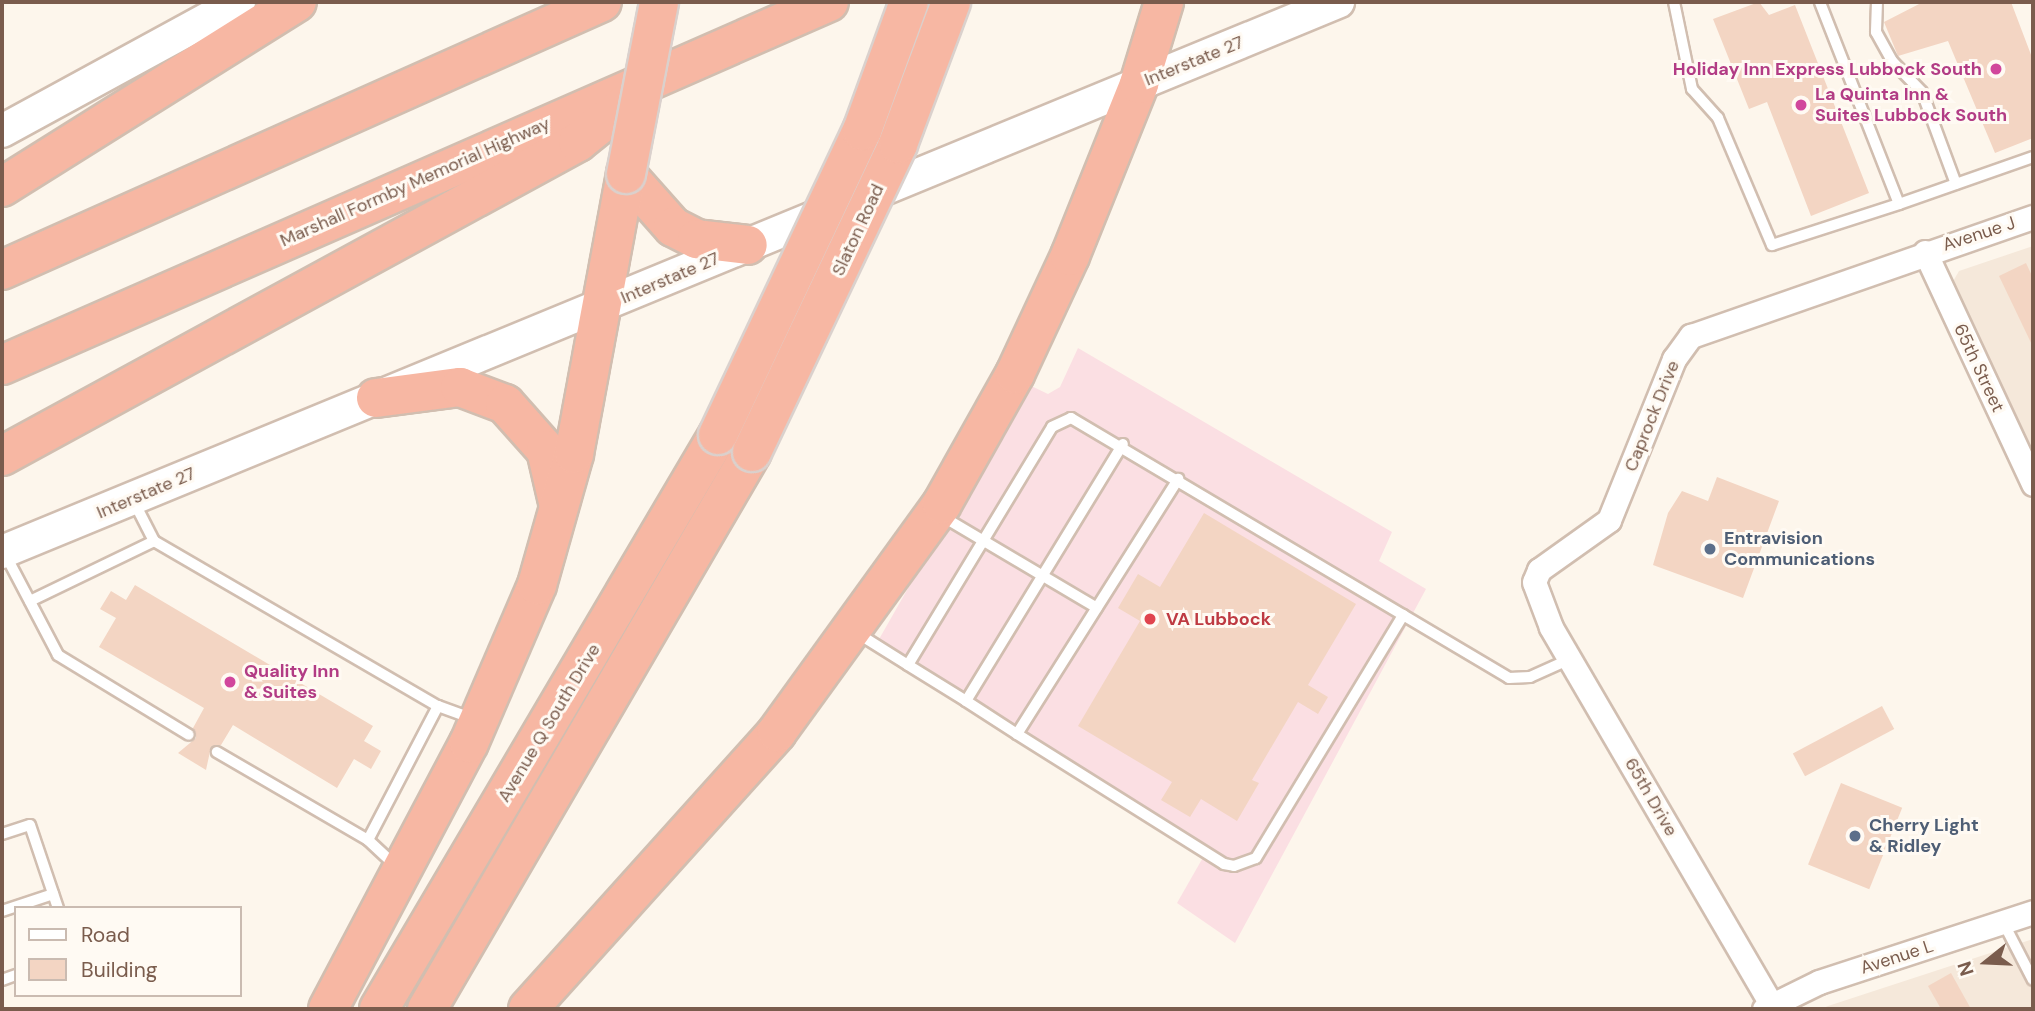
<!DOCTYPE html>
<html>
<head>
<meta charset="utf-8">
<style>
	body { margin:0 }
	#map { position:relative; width:2035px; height:1011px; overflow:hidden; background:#fdf6ec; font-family:"DM Sans",sans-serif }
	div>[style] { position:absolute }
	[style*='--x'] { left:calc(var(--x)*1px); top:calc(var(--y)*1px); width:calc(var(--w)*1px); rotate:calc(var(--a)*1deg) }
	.residential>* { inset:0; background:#f5e8da }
	.medical>* { inset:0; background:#fbdfe3 }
	.building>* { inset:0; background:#f3d5c3; transform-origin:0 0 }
	.roads { filter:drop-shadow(2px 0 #d1beb0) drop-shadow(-2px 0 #d1beb0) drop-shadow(0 2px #d1beb0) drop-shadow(0 -2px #d1beb0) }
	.lane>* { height:10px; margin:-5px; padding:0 5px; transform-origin:5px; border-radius:5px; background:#fff }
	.street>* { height:23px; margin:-11.5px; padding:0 11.5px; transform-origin:11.5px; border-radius:11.5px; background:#fff }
	.secondary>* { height:32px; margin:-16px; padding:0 16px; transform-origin:16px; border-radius:16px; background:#fff }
	.highway>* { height:38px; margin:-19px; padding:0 19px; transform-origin:19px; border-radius:19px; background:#f7b7a3 }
	.bridges { filter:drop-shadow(2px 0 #dad1cd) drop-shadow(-2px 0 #dad1cd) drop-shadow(0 2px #dad1cd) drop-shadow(0 -2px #dad1cd) }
	.highway-bridge>* { height:38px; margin:-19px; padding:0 19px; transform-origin:19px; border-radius:19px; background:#f7b7a3 }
	.dots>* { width:19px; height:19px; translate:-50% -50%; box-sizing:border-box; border:4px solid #fffaf3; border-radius:50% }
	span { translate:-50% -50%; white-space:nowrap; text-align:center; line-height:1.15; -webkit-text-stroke:6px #fffaf3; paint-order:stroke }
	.street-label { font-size:18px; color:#7a5c4d }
	.hotel-label { font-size:18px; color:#b23c85; font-weight:700 }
	.right { translate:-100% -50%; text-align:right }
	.left { translate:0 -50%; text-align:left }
	.service-label { font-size:18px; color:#4e5e75; font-weight:700 }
	.health-label { font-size:18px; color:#be3a42; font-weight:700 }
	.frame { position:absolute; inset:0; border:4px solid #7a5c4d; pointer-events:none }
	.legend { position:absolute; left:14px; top:906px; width:228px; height:91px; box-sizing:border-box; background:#fffaf3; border:2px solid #cabbb1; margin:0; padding:9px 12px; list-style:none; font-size:21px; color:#7a5c4d }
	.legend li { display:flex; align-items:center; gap:14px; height:35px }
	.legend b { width:35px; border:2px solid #cabbb1 }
	.north { position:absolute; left:1951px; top:927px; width:70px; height:70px; -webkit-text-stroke:5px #fffaf3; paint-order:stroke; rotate:252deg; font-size:19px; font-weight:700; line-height:28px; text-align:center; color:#7a5c4d }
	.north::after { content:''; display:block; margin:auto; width:24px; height:32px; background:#7a5c4d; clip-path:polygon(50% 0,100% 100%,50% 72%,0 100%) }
</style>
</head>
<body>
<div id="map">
	<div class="residential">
		<i style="clip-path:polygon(2033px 246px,2033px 462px,1951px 285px,1959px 271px)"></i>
		<i style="clip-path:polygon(2033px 939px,2033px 1009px,1821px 1009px,1828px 1006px)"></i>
	</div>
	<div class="medical">
		<i style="clip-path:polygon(1078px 348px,1392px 532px,1379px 561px,1426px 589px,1235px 943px,1177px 903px,1209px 847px,874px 648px,1025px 383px,1048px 394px,1060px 387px)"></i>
	</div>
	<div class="building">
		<i style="clip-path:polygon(1759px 2px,1769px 15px,1795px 5px,1869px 193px,1811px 216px,1767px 102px,1749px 109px,1713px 19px)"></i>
		<i style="clip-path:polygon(1923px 2px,2011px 2px,2033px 60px,2033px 138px,1995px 153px,1948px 41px,1898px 56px,1884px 22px)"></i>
		<i style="clip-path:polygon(2026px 263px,2033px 278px,2033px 347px,1999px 276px)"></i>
		<i style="clip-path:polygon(1717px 477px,1779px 501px,1743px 598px,1653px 565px,1668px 513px,1682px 491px,1708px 501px)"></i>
		<i style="clip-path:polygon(1204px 513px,1356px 604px,1308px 685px,1328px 697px,1318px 714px,1298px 702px,1252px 780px,1259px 783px,1237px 821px,1201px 799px,1190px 817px,1161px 800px,1172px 782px,1078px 726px,1140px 621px,1118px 608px,1138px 574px,1160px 587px)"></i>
		<i style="clip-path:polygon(135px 585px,373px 726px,364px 741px,381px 751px,371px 769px,354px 759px,337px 788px,233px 725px,221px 745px,211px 747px,206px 770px,178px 753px,196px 738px,193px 728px,204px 708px,99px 647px,116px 618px,100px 609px,111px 591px,126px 600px)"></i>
		<i style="left:1882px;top:706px;width:26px;height:101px;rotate:62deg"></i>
		<i style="left:1841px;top:783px;width:66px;height:88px;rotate:22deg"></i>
		<i style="clip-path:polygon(1951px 973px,1971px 1009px,1941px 1009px,1928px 986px)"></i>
	</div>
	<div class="roads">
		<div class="lane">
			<i style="--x:1674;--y:2;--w:89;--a:78.3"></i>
			<i style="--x:1692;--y:89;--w:39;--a:48"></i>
			<i style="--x:1718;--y:118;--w:138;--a:67"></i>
			<i style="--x:1772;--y:245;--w:133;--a:-17.9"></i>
			<i style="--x:1899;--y:204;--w:217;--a:-111.4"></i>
			<i style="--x:1877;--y:2;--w:30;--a:92"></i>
			<i style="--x:1876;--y:32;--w:33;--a:61"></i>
			<i style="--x:1892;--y:61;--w:43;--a:45.9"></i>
			<i style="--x:1922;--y:92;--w:98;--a:69.7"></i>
			<i style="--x:1899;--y:204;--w:142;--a:-19.3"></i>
			<i style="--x:133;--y:500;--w:46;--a:62.9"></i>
			<i style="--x:940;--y:515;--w:182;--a:30.6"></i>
			<i style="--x:5;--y:554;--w:114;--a:62.3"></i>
			<i style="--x:58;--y:655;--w:153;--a:31.4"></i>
			<i style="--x:30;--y:601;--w:138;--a:-25.8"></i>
			<i style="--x:154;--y:541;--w:328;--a:30.2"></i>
			<i style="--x:438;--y:706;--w:151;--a:117.6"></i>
			<i style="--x:368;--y:840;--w:175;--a:-149.8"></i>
			<i style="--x:1403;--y:615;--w:123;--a:30.7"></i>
			<i style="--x:1509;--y:678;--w:21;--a:-3"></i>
			<i style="--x:1530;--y:677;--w:44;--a:-24.2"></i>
			<i style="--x:857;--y:633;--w:60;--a:32.1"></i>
			<i style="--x:908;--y:665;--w:68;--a:31.8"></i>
			<i style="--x:966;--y:701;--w:61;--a:32.9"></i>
			<i style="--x:1017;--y:734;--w:244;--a:32.1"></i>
			<i style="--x:1224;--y:864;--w:10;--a:11"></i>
			<i style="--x:1234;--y:866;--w:23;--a:-20"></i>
			<i style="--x:1256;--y:858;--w:284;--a:-58.8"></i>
			<i style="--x:1403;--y:615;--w:386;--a:-149.3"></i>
			<i style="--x:1071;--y:418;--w:21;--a:155"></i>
			<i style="--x:1052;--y:427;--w:278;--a:121.2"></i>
			<i style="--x:966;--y:701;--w:301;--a:-58.6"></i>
			<i style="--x:438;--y:706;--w:35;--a:20"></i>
			<i style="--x:1017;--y:734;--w:302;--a:-57.7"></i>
			<i style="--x:2;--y:834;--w:29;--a:-18"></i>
			<i style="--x:30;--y:825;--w:88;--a:71.4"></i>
			<i style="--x:368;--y:840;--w:40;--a:43"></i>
			<i style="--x:2;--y:911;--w:54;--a:-18.4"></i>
			<i style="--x:2003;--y:922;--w:65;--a:62.7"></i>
			<i style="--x:2;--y:980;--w:15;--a:-20"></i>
		</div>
		<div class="street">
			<i style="--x:1925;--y:252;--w:256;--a:65"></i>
			<i style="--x:1764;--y:1009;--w:61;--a:-26.1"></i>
			<i style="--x:1819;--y:982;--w:225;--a:-18.1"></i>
			<i style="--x:1774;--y:1009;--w:442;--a:-120.3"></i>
			<i style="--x:1551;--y:627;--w:48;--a:-110.7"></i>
			<i style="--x:1534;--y:582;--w:13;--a:-67"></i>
			<i style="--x:1539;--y:570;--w:86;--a:-35.5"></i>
			<i style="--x:1609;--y:520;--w:174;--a:-68"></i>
			<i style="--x:1674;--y:359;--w:29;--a:-54"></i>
			<i style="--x:1691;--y:336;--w:362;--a:-19.2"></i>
		</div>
		<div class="secondary">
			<i style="--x:2;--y:131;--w:270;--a:-28.6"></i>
			<i style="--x:2;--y:552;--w:1445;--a:-22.38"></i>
		</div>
		<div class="highway">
			<i style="--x:626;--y:174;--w:71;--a:48.4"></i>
			<i style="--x:673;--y:227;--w:27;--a:27"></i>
			<i style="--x:697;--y:239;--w:51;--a:6.7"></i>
			<i style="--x:2;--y:187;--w:348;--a:-32.1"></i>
			<i style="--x:2;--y:270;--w:657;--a:-24.07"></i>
			<i style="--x:2;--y:365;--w:903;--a:-23.7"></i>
			<i style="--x:376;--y:398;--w:85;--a:-7.5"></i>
			<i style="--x:460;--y:387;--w:48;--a:20.7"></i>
			<i style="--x:505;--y:404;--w:62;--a:48.3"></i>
			<i style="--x:546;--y:450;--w:53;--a:77"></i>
			<i style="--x:2;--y:456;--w:656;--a:-28.6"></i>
			<i style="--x:578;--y:142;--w:59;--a:-38.8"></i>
			<i style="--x:328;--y:1009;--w:301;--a:-62.1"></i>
			<i style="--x:469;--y:743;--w:172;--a:-66.7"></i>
			<i style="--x:537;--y:585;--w:136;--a:-74.2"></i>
			<i style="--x:574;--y:454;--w:285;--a:-79.5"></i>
			<i style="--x:379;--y:1009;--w:667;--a:-59.43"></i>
			<i style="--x:427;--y:1009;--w:645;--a:-59.74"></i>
			<i style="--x:528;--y:1009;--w:372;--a:-48"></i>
			<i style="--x:777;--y:732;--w:281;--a:-54.1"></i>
			<i style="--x:942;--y:504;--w:149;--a:-60.7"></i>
			<i style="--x:1015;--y:374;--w:130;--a:-65"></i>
			<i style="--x:1070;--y:256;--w:185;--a:-68.1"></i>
			<i style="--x:1139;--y:84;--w:86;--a:-73"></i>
		</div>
	</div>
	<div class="bridges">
		<div class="highway-bridge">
			<i style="--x:626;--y:174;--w:175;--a:-79.1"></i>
			<i style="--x:718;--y:435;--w:336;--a:-64.7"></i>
			<i style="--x:862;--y:131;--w:137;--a:-70"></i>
			<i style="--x:752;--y:452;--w:341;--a:-64.6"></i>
			<i style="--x:898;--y:144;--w:152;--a:-69.5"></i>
		</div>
	</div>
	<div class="dots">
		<i style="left:1996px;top:69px;background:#d1479c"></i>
		<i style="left:1801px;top:105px;background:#d1479c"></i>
		<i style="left:1710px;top:549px;background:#5c6f8a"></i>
		<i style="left:1150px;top:619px;background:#e0444e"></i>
		<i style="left:230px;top:682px;background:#d1479c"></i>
		<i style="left:1855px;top:836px;background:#5c6f8a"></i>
	</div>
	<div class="street-label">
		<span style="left:1194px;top:61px;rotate:-22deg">Interstate 27</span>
		<span style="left:415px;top:182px;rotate:-24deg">Marshall Formby Memorial Highway</span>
		<span style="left:858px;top:230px;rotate:-65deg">Slaton Road</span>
		<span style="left:1979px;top:234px;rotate:-18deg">Avenue J</span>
		<span style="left:670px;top:278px;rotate:-23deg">Interstate 27</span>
		<span style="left:1979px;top:368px;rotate:65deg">65th Street</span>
		<span style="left:1652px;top:416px;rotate:-68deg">Caprock Drive</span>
		<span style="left:146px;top:493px;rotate:-23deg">Interstate 27</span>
		<span style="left:549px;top:723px;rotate:-59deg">Avenue Q South Drive</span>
		<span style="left:1651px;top:797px;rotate:60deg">65th Drive</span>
		<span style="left:1897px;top:957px;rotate:-18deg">Avenue L</span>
	</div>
	<div class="hotel-label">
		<span class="right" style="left:1982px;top:69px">Holiday Inn Express Lubbock South</span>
		<span class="left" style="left:1815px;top:105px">La Quinta Inn &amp;<br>Suites Lubbock South</span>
		<span class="left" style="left:244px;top:682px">Quality Inn<br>&amp; Suites</span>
	</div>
	<div class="service-label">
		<span class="left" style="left:1724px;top:549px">Entravision<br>Communications</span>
		<span class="left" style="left:1869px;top:836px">Cherry Light<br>&amp; Ridley</span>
	</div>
	<div class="health-label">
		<span class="left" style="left:1166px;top:619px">VA Lubbock</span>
	</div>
	<div class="frame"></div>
	<ul class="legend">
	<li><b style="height:9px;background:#fff"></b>Road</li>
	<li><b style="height:19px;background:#f3d5c3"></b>Building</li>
	</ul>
	<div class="north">N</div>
</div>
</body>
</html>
